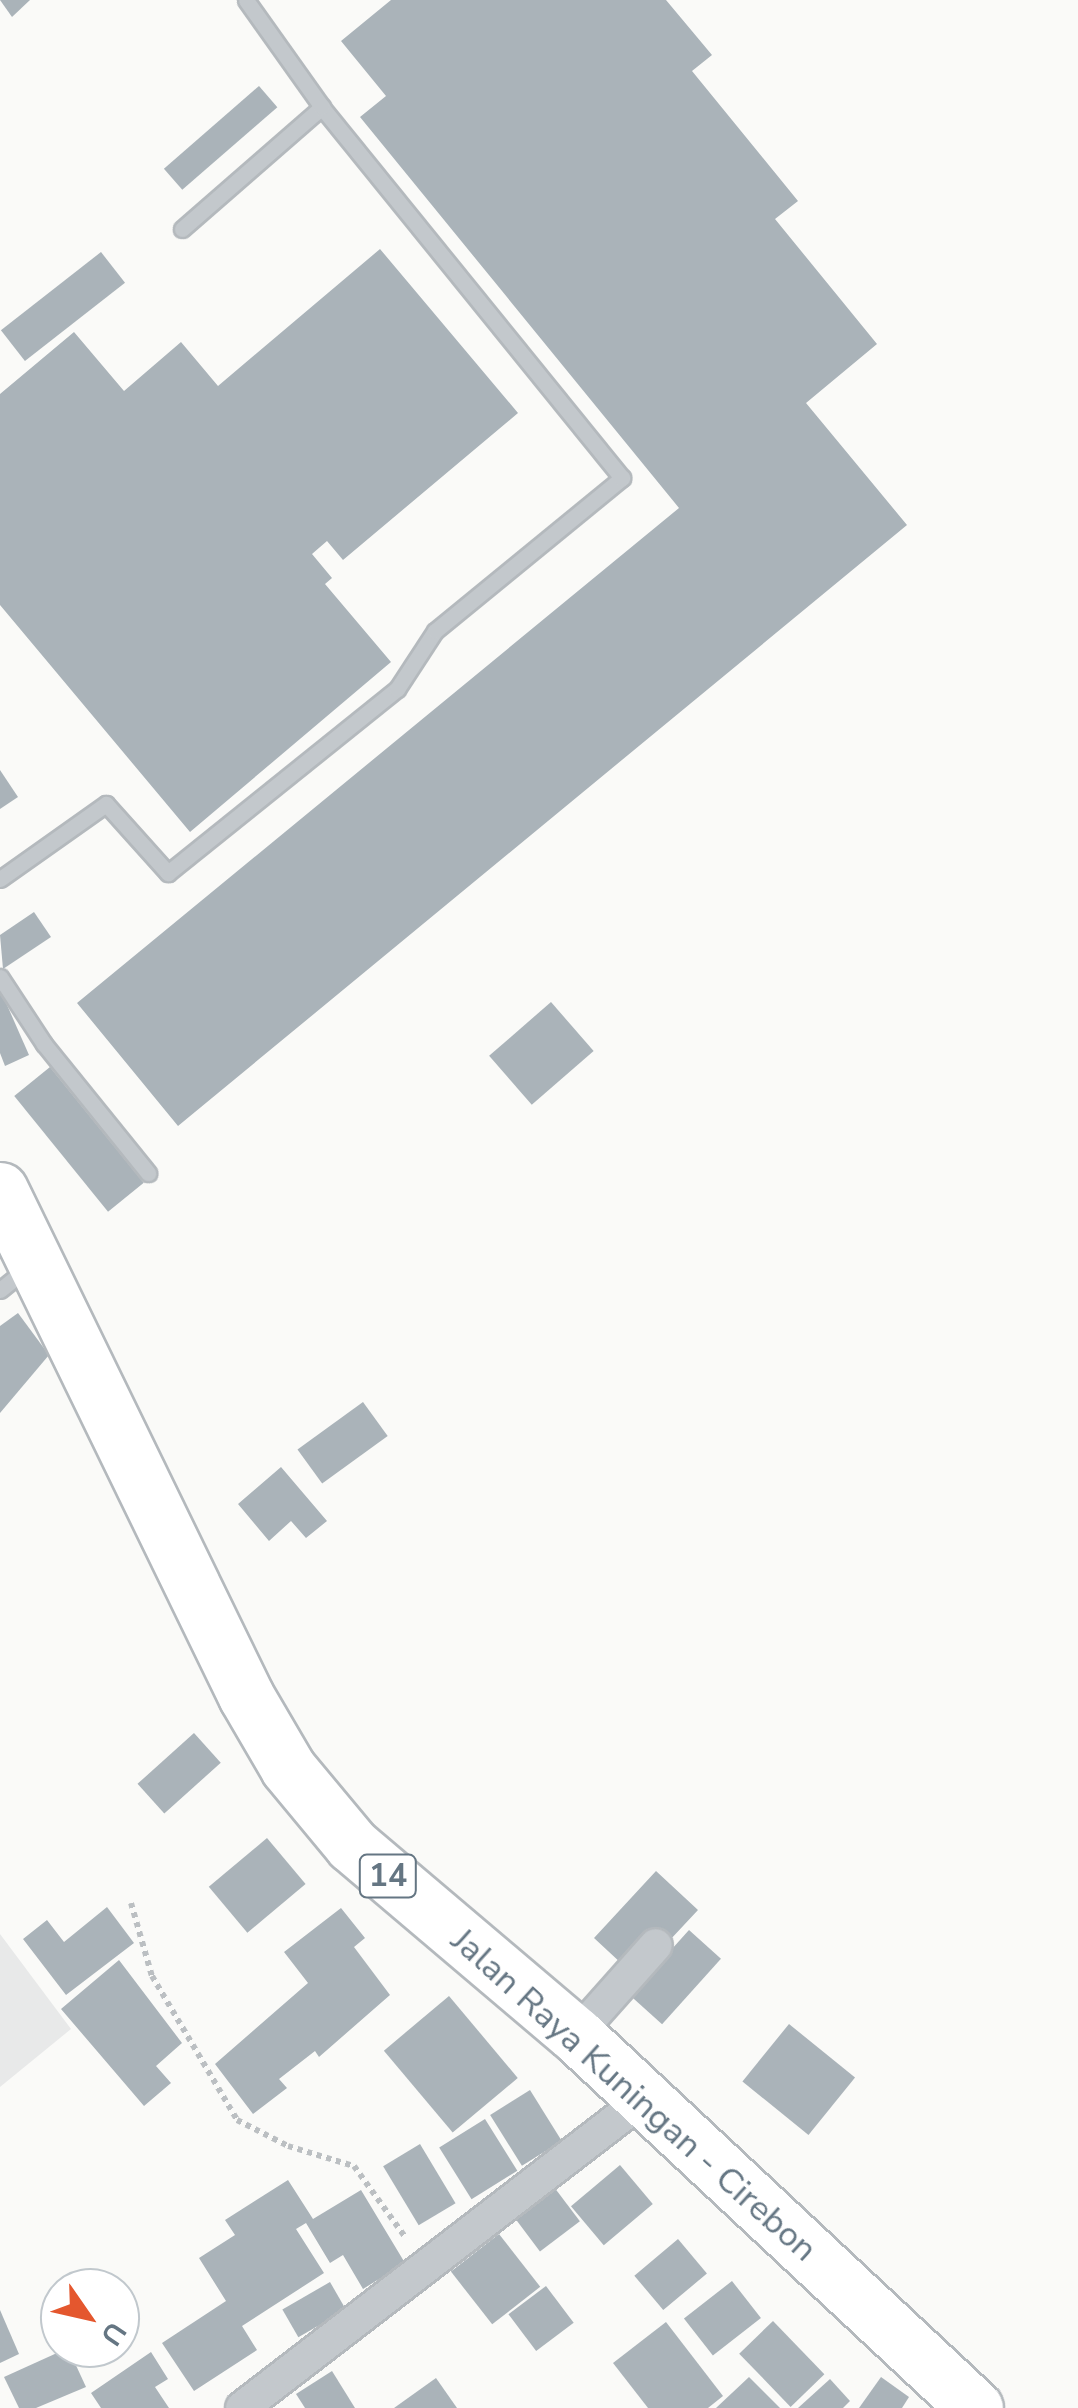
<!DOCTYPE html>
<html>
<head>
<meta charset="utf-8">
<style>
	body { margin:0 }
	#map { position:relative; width:1078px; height:2408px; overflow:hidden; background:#fafaf8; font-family:"Nunito Sans",sans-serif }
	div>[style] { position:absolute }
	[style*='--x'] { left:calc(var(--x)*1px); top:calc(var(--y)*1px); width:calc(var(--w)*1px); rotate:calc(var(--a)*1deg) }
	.built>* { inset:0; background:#e8e9e9 }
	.building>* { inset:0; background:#aab3b9; transform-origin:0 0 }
	.path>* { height:6px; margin-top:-3px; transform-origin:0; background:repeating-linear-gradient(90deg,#bbbfc2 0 5px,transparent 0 10px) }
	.roads { filter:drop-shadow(2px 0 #b4b9bd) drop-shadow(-2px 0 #b4b9bd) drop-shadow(0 2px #b4b9bd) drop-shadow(0 -2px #b4b9bd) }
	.lane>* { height:15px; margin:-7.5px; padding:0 7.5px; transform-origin:7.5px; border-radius:7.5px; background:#c3c8cc }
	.street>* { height:32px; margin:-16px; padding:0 16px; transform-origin:16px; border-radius:16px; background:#c3c8cc }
	.highway>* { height:55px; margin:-27.5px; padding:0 27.5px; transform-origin:27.5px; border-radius:27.5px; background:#fff }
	span { translate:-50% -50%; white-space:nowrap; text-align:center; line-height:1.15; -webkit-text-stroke:10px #fff; paint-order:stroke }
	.shield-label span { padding:2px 8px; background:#fff; border:2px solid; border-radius:8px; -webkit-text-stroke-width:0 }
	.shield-label { font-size:32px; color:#657683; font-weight:700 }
	.street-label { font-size:35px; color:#657683 }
	.north { position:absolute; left:40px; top:2268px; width:100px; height:100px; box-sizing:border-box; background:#fff; border:2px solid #c1c8cd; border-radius:50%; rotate:124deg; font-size:28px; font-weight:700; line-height:40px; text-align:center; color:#657683 }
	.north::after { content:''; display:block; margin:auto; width:35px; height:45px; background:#e4572e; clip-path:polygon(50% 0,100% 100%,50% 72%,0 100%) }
</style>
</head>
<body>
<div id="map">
	<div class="built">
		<i style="clip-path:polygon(0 1934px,71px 2029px,0 2087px)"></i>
	</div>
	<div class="building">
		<i style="clip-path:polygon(0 0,30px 0,12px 17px)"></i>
		<i style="clip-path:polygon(391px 0,666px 0,712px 55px,692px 71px,798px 201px,775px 219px,877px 344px,806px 403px,907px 525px,178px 1126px,77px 1003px,679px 508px,360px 117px,386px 96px,341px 41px)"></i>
		<i style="left:259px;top:86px;width:28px;height:126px;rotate:49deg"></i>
		<i style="clip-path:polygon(380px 249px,518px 413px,343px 560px,327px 541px,312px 554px,332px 578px,325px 584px,391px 662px,190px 832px,0 605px,0 394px,74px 332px,124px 391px,181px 342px,218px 386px)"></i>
		<i style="left:101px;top:252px;width:39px;height:127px;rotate:52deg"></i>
		<i style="clip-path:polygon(0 770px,18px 797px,0 809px)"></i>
		<i style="clip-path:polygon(34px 912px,51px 937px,3px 969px,0 935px)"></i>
		<i style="clip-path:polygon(0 989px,29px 1055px,5px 1066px,0 1053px)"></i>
		<i style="left:551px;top:1002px;width:65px;height:82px;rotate:49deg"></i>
		<i style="left:50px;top:1067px;width:149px;height:46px;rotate:51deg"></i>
		<i style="clip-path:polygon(18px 1313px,49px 1355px,0 1413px,0 1326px)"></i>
		<i style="left:363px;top:1402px;width:42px;height:81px;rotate:54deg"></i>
		<i style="clip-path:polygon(281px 1467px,327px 1521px,306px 1538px,291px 1521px,269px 1541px,238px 1504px)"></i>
		<i style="left:194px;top:1733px;width:40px;height:76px;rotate:48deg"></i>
		<i style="left:267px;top:1838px;width:60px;height:76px;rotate:50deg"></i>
		<i style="clip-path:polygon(656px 1871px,698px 1910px,669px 1941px,654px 1928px,622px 1964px,594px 1938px)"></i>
		<i style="clip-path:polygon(107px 1907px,134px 1943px,66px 1995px,23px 1939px,47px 1920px,64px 1942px)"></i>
		<i style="clip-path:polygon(341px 1908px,365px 1938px,354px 1947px,390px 1995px,319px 2057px,315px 2051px,279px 2079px,287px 2088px,253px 2114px,215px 2064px,308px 1983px,284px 1952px)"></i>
		<i style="left:689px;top:1930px;width:43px;height:88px;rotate:42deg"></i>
		<i style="clip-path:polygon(119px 1960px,182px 2043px,156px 2066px,171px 2083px,144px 2106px,61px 2009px)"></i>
		<i style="left:449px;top:1996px;width:107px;height:85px;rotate:50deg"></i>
		<i style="left:789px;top:2024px;width:85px;height:74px;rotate:39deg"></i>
		<i style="left:530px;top:2090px;width:60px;height:47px;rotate:58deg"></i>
		<i style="left:485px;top:2119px;width:61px;height:54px;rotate:58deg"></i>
		<i style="left:420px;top:2144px;width:69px;height:43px;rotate:59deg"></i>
		<i style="left:620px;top:2165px;width:51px;height:64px;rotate:50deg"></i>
		<i style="clip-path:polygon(288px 2180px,313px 2219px,361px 2190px,405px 2263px,363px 2289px,343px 2255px,330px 2263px,306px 2223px,296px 2229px,324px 2273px,242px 2326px,257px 2350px,194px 2391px,162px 2343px,226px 2301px,199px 2258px,235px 2235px,225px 2220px)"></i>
		<i style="left:554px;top:2187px;width:43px;height:50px;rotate:53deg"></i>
		<i style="left:499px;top:2234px;width:67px;height:61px;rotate:52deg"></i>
		<i style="left:678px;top:2239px;width:45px;height:57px;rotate:50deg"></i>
		<i style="left:732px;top:2281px;width:47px;height:61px;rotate:52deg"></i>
		<i style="left:330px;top:2282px;width:32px;height:55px;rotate:60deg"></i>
		<i style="left:546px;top:2286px;width:46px;height:47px;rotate:53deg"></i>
		<i style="clip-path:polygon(0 2310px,19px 2354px,0 2363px)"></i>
		<i style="left:773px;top:2321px;width:74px;height:47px;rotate:46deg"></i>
		<i style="clip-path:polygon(666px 2322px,723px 2396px,708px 2408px,648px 2408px,613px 2363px)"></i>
		<i style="clip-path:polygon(68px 2348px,86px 2387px,36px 2408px,19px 2408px,4px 2377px)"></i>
		<i style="clip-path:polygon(151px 2352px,168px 2379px,155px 2387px,169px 2408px,101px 2408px,91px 2393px)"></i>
		<i style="clip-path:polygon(332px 2371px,355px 2408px,305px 2408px,296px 2394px)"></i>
		<i style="clip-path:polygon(749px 2377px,780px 2408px,716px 2408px)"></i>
		<i style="clip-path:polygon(881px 2377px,909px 2397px,902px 2408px,859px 2408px)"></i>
		<i style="clip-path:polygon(436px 2378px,457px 2408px,394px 2408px)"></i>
		<i style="clip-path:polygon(830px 2379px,850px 2401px,843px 2408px,798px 2408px)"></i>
	</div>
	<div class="path">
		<i style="--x:131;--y:1903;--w:76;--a:74"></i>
		<i style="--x:152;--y:1976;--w:167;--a:59.4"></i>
		<i style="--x:237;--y:2120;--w:57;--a:27"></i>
		<i style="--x:288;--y:2146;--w:69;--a:16.9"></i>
		<i style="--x:354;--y:2166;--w:89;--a:54.2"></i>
	</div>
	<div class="roads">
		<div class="lane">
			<i style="--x:182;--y:229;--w:186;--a:-41.1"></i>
			<i style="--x:0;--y:879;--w:130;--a:-35.3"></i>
			<i style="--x:106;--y:804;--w:93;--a:48.1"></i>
			<i style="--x:168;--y:873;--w:294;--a:-38.8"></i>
			<i style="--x:397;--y:689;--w:69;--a:-56.8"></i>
			<i style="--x:435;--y:631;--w:242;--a:-39.3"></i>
			<i style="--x:622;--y:478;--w:477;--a:-129"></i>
			<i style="--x:322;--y:107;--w:131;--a:-125.4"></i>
			<i style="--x:0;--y:977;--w:80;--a:56.7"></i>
			<i style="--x:44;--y:1044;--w:166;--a:51.1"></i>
			<i style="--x:0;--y:1290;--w:36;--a:-39"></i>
		</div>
		<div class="street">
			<i style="--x:576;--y:2035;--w:120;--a:-48.4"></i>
			<i style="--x:242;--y:2408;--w:508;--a:-37.57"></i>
		</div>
		<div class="highway">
			<i style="--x:0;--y:1190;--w:563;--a:64.07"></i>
			<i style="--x:246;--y:1696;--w:83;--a:59.7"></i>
			<i style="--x:288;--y:1768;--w:100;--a:50.3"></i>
			<i style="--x:352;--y:1845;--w:294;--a:40.3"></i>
			<i style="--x:576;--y:2035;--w:546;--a:43.07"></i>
		</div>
	</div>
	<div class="shield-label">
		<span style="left:388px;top:1876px">14</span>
	</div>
	<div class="street-label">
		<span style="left:634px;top:2095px;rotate:42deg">Jalan Raya Kuningan - Cirebon</span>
	</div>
	<div class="north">U</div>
</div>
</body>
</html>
